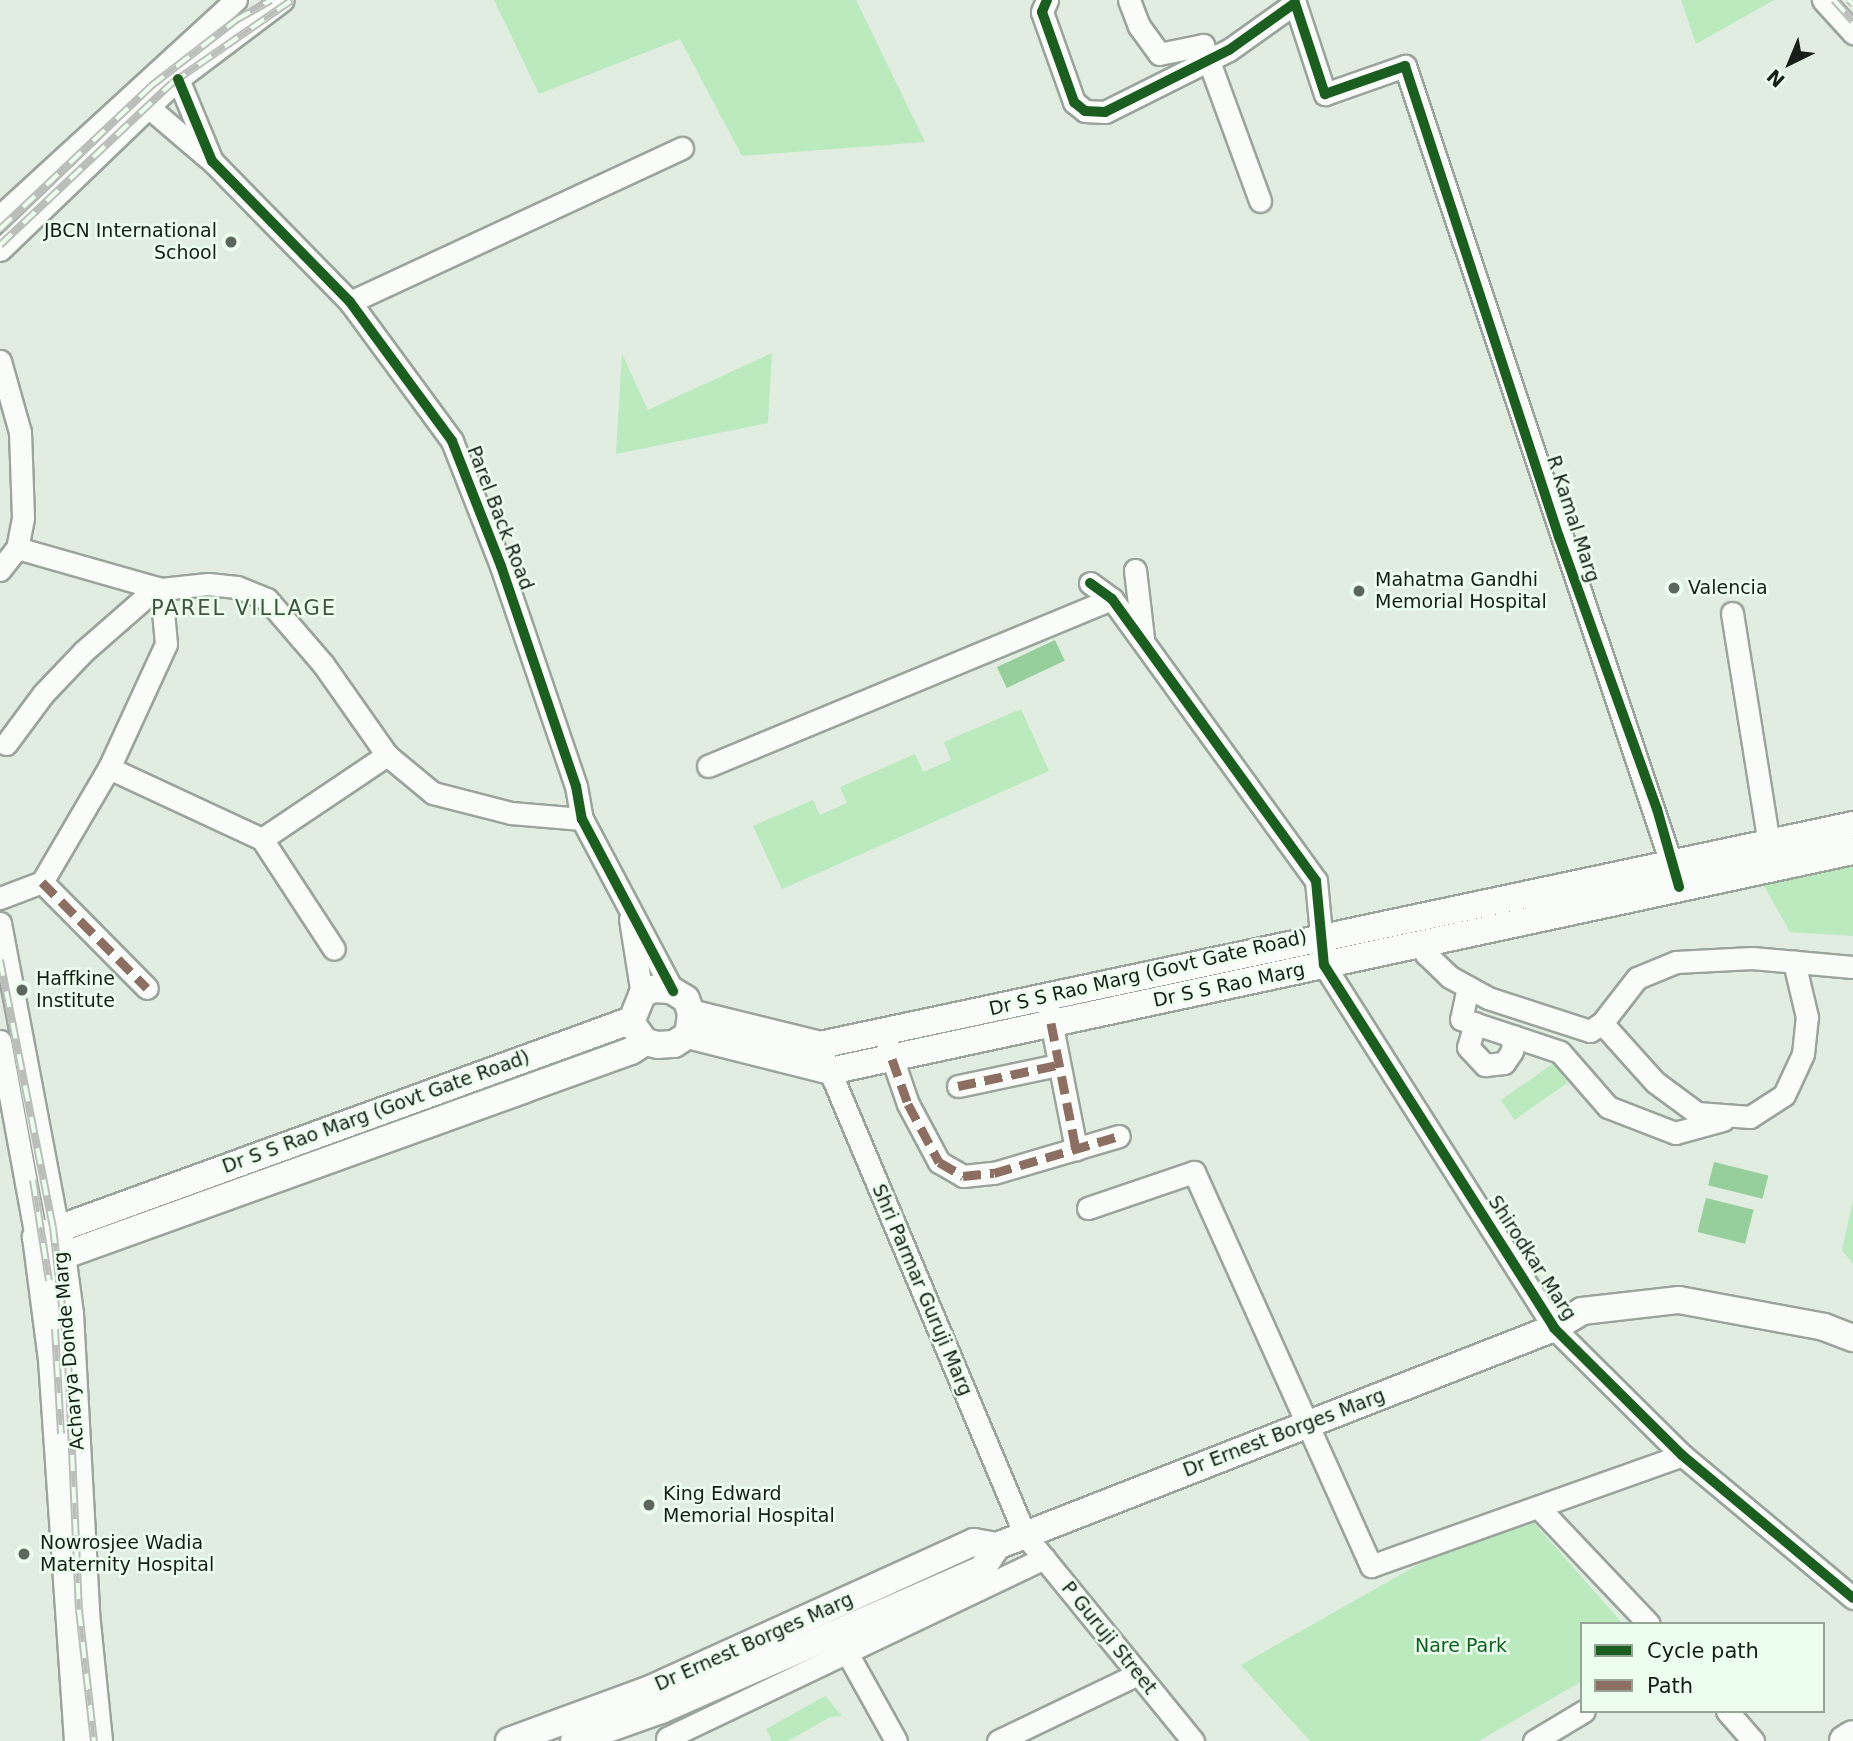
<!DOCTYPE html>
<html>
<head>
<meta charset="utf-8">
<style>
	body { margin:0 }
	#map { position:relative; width:1853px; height:1741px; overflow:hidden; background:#e1ede1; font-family:"DejaVu Sans",sans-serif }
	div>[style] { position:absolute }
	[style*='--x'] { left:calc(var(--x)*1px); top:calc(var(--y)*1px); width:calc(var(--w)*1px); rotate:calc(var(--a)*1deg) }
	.green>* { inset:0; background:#bbeabf; transform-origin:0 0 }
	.water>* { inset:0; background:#97cf9c; transform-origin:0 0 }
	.roads { filter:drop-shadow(2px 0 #9ba49c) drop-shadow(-2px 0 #9ba49c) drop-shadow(0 2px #9ba49c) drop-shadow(0 -2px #9ba49c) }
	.minor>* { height:21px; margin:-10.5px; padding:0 10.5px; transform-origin:10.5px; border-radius:10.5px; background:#fafcfa }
	.major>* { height:26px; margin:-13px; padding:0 13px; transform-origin:13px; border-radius:13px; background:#fafcfa }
	.highway>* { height:30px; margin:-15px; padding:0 15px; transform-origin:15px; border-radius:15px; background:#fafcfa }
	.rail>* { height:8px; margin-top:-4px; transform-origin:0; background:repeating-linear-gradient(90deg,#ecfeed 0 16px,#bcbebc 0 32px); box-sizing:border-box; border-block:2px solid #bcbebc }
	.quiet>* { height:9px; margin-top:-4.5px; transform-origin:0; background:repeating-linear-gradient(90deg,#8d6e63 0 18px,transparent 0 27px) }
	.cycleway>* { height:10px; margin:-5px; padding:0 5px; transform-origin:5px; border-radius:5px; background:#1b5e20 }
	.dots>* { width:19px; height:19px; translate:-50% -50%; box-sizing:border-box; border:4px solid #ecfeed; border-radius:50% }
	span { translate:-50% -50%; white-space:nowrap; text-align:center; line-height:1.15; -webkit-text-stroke:5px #ecfeed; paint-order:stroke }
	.poi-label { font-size:19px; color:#161e17 }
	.right { translate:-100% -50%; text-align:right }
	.left { translate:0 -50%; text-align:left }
	.street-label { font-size:19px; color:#161e17 }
	.park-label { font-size:19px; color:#0e6022 }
	.neighbourhood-label { font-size:21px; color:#415442; letter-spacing:2px }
	.legend { position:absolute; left:1580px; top:1622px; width:245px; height:91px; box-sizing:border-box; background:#ecfeed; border:2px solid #96a497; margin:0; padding:9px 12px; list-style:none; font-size:21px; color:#161e17 }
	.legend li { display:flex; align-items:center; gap:14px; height:35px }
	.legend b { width:35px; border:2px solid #96a497 }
	.north { position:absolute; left:1755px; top:28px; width:70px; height:70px; -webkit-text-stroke:5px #ecfeed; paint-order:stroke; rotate:223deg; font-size:19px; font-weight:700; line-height:28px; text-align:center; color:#161e17 }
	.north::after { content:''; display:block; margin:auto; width:24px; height:32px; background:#161e17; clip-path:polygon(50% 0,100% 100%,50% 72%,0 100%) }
</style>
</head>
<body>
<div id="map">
	<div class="green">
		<i style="clip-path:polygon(494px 0,856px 0,925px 142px,742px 156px,680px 39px,539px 94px)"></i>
		<i style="clip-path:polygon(1681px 0,1774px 0,1696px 44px)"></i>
		<i style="clip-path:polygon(772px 353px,768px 423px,616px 454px,622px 354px,648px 410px)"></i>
		<i style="clip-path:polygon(1021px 709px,1049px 771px,782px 889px,753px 826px,813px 800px,820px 815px,847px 803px,840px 787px,915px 754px,923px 772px,951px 760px,944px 742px)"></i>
		<i style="clip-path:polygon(1853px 854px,1853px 936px,1790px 932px,1756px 872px)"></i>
		<i style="left:1554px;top:1063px;width:24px;height:65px;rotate:55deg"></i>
		<i style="clip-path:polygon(1853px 1200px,1853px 1264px,1842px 1250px)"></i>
		<i style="clip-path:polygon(1520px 1507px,1623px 1624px,1582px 1624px,1582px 1681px,1479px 1741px,1310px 1741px,1241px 1665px)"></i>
		<i style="clip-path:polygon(825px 1696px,842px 1716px,830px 1717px,788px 1741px,772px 1741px,766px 1729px)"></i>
	</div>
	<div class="water">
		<i style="left:1055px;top:640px;width:23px;height:64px;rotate:65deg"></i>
		<i style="left:1714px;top:1162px;width:56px;height:24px;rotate:14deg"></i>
		<i style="left:1706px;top:1198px;width:49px;height:35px;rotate:14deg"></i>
	</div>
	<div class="roads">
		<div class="minor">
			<i style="--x:1047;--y:0;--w:13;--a:113"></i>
			<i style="--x:1042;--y:12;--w:96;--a:70.4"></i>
			<i style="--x:1074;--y:102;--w:14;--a:39"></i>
			<i style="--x:1085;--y:111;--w:20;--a:3"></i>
			<i style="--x:1105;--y:112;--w:139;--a:-26.6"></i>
			<i style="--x:1229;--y:50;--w:81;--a:-35.5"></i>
			<i style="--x:1295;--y:3;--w:96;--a:71.8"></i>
			<i style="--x:1325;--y:94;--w:85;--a:-19.3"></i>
			<i style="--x:1405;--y:66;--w:856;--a:71.54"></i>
			<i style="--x:1129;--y:0;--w:28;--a:69"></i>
			<i style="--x:1139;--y:26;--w:34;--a:54"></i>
			<i style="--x:1159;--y:54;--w:45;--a:-11.6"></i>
			<i style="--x:1203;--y:45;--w:166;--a:69.9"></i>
			<i style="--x:1823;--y:0;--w:45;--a:47.7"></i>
			<i style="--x:178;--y:79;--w:89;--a:67.5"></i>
			<i style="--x:212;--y:161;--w:197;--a:45.6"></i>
			<i style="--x:350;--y:302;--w:172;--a:53.7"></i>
			<i style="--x:452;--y:441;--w:134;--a:68.6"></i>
			<i style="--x:501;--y:566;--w:232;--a:71.2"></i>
			<i style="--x:576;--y:786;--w:34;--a:80"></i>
			<i style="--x:582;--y:819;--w:195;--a:62.1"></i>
			<i style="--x:139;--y:99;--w:91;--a:40.5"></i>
			<i style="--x:0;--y:216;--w:320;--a:-42.5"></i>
			<i style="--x:0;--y:250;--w:247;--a:-43.9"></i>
			<i style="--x:178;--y:79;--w:131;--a:-37"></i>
			<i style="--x:350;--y:302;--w:366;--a:-24.9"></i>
			<i style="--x:0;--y:361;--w:74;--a:74.3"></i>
			<i style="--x:20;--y:432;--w:86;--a:88"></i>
			<i style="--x:23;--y:518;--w:31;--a:101"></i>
			<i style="--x:17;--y:548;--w:28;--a:128"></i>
			<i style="--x:17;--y:548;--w:150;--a:15.9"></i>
			<i style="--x:161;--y:589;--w:47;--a:-6.1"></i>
			<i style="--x:208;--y:584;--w:29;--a:6"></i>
			<i style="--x:237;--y:587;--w:32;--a:22"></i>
			<i style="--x:267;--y:599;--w:86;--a:49.3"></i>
			<i style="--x:323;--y:664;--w:111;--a:54.9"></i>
			<i style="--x:387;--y:755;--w:60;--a:39.6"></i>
			<i style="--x:433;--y:793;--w:81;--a:14.4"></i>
			<i style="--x:511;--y:813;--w:71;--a:4.8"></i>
			<i style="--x:1135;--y:570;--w:68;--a:83.3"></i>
			<i style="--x:1090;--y:583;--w:27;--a:36"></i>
			<i style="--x:1112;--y:599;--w:348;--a:54.1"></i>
			<i style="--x:1316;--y:881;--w:84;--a:84.6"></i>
			<i style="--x:1324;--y:965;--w:430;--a:57.6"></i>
			<i style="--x:1554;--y:1328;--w:180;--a:44.8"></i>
			<i style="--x:1682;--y:1455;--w:223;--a:39.9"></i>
			<i style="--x:1732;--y:613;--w:233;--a:80.9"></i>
			<i style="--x:6;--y:744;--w:62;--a:-53.5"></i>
			<i style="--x:43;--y:694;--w:59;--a:-46.4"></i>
			<i style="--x:84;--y:651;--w:96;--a:-41.2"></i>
			<i style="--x:708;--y:766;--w:437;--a:-22.5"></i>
			<i style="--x:109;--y:768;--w:169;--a:24.9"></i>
			<i style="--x:262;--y:839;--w:151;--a:-33.9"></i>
			<i style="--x:262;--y:839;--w:131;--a:56.8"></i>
			<i style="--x:42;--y:882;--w:149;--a:45.3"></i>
			<i style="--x:0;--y:898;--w:45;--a:-20.9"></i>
			<i style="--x:42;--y:882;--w:132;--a:-59.6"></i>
			<i style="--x:109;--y:768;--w:136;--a:-65.3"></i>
			<i style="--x:166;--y:644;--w:55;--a:-95.2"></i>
			<i style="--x:630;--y:919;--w:77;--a:81"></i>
			<i style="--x:0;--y:923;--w:311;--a:79.3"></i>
			<i style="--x:1422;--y:941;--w:14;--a:73"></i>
			<i style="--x:1426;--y:954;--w:33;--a:44"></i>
			<i style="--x:1450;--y:977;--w:43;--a:28.9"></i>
			<i style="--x:1488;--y:998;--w:107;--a:17.9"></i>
			<i style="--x:1590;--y:1031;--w:14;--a:-34"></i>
			<i style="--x:1602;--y:1023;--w:57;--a:-52.1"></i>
			<i style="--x:1637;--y:978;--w:42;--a:-22.3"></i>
			<i style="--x:1676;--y:962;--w:76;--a:-3"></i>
			<i style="--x:1752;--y:958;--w:101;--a:5.1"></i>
			<i style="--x:1468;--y:987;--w:33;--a:102"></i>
			<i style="--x:1461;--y:1019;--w:104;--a:18.4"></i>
			<i style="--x:1560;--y:1052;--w:73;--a:48.9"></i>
			<i style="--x:1608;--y:1107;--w:72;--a:21.2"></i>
			<i style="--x:1675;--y:1133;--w:50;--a:-15.2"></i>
			<i style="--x:1049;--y:1011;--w:141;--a:78.9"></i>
			<i style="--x:1475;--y:1023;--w:25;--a:106"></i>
			<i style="--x:1468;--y:1047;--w:25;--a:47"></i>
			<i style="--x:1485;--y:1065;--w:19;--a:-6"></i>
			<i style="--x:1504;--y:1063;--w:14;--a:-56"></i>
			<i style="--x:1512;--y:1051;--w:15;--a:-86"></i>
			<i style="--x:1602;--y:1023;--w:79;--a:48.1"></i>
			<i style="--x:1655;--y:1082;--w:52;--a:36.4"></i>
			<i style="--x:1697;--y:1113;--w:53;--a:4.3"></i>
			<i style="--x:1750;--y:1117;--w:40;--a:-32.9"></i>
			<i style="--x:1784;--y:1095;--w:45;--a:-65.1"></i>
			<i style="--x:1803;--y:1054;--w:37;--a:-84"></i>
			<i style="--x:1807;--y:1017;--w:57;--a:-103.3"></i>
			<i style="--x:0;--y:1041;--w:199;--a:79.6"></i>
			<i style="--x:888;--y:1046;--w:61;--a:71"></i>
			<i style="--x:908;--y:1104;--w:66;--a:61.9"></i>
			<i style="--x:939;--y:1162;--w:28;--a:30"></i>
			<i style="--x:963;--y:1176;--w:31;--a:-6"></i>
			<i style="--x:994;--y:1173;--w:130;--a:-16.5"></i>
			<i style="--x:824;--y:1057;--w:519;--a:67.19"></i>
			<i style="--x:1025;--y:1535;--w:266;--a:50.8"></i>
			<i style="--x:958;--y:1086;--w:102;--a:-11.9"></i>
			<i style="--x:1088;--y:1208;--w:112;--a:-18.8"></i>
			<i style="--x:1194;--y:1172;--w:432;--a:65.8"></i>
			<i style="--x:1371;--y:1566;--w:330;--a:-19.6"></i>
			<i style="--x:1540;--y:1509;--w:158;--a:46.5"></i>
			<i style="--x:841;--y:1642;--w:113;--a:60.9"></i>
			<i style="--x:1727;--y:1711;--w:40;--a:49"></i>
			<i style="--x:667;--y:1738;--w:418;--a:-25.5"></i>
			<i style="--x:998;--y:1741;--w:155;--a:-25.6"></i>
			<i style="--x:1534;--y:1741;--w:58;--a:-31"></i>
		</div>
		<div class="major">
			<i style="--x:691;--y:1013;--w:133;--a:13.9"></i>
			<i style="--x:820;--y:1045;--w:1056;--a:-12.02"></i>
			<i style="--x:632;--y:1020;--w:27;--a:-68"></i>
			<i style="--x:642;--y:995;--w:12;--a:-31"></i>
			<i style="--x:652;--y:989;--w:19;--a:3"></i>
			<i style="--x:671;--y:990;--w:17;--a:31"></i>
			<i style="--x:686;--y:999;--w:15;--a:70"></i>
			<i style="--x:691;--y:1013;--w:16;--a:97"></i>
			<i style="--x:635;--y:1028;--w:17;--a:54"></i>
			<i style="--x:645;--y:1042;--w:13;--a:13"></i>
			<i style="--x:658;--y:1045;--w:16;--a:-4"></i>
			<i style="--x:674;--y:1044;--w:17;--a:-33"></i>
			<i style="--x:688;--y:1035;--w:146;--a:14.2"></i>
			<i style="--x:830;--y:1071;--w:1046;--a:-12.14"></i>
			<i style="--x:60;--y:1240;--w:75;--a:82.3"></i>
			<i style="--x:70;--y:1314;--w:299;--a:86.9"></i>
			<i style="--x:86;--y:1613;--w:129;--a:84.2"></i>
			<i style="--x:40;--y:1264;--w:628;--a:-19.82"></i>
			<i style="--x:631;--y:1051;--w:17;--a:-33"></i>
			<i style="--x:78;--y:1741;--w:382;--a:-93.9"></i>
			<i style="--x:52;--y:1360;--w:124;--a:-97.4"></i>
			<i style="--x:36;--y:1237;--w:634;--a:-20.01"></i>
			<i style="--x:509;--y:1741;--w:150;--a:-20.2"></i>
			<i style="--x:650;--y:1689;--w:356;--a:-24.4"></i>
			<i style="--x:974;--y:1542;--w:23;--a:10"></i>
			<i style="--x:997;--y:1546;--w:598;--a:-21.37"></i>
			<i style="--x:1554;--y:1328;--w:33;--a:-31"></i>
			<i style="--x:1582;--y:1311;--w:98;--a:-6.5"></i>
			<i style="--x:1679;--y:1300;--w:147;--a:10.5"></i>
			<i style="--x:1824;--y:1327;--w:31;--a:21"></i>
			<i style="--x:574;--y:1741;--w:92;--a:-19.6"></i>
			<i style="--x:661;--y:1710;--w:351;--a:-23.7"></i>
			<i style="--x:982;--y:1569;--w:27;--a:-57"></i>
		</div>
		<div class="highway">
			<i style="--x:1845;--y:1741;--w:9;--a:-32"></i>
		</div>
	</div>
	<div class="rail">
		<i style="--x:1834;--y:0;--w:28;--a:48"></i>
		<i style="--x:1849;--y:0;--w:6;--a:45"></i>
		<i style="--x:0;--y:229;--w:208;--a:-43.4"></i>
		<i style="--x:151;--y:86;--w:108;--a:-37.8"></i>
		<i style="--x:236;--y:20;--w:40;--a:-29.7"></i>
		<i style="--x:0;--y:245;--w:236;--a:-43.3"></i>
		<i style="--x:172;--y:83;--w:146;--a:-34.7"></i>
		<i style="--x:0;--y:960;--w:272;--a:78.8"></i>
		<i style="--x:53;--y:1227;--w:133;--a:83.5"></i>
		<i style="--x:68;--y:1359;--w:251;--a:87.5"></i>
		<i style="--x:79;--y:1610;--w:132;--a:83.5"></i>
		<i style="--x:33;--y:1180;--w:102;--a:81"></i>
		<i style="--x:55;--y:1329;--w:105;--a:86.7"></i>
	</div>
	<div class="quiet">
		<i style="--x:42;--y:882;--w:149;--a:45.3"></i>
		<i style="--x:1051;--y:1023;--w:128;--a:78.8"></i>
		<i style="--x:892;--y:1059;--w:48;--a:70.4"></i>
		<i style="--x:908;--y:1104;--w:66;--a:61.9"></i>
		<i style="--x:939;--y:1162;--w:28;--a:30"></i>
		<i style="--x:963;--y:1176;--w:31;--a:-6"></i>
		<i style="--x:994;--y:1173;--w:130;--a:-16.5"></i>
		<i style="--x:958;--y:1086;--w:102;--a:-11.9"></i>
	</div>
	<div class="cycleway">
		<i style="--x:1047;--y:0;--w:13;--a:113"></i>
		<i style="--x:1042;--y:12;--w:96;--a:70.4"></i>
		<i style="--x:1074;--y:102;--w:14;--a:39"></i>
		<i style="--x:1085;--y:111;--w:20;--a:3"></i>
		<i style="--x:1105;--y:112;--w:139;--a:-26.6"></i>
		<i style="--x:1229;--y:50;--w:81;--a:-35.5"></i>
		<i style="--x:1295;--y:3;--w:96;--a:71.8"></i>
		<i style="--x:1325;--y:94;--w:85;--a:-19.3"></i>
		<i style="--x:1405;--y:66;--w:496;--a:71.9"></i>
		<i style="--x:1559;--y:537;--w:289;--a:70.2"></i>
		<i style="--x:1657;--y:809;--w:81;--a:74.2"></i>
		<i style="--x:178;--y:79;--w:89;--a:67.5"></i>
		<i style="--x:212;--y:161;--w:197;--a:45.6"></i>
		<i style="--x:350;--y:302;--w:172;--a:53.7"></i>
		<i style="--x:452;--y:441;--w:134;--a:68.6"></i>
		<i style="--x:501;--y:566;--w:232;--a:71.2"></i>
		<i style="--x:576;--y:786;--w:34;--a:80"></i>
		<i style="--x:582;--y:819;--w:195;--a:62.1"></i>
		<i style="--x:1090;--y:583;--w:27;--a:36"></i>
		<i style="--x:1112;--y:599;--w:348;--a:54.1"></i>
		<i style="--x:1316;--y:881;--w:84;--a:84.6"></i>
		<i style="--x:1324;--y:965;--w:430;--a:57.6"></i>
		<i style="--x:1554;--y:1328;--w:180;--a:44.8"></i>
		<i style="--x:1682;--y:1455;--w:223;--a:39.9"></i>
	</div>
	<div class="dots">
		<i style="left:231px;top:242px;background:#5d665e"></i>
		<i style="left:1674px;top:588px;background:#5d665e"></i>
		<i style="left:1359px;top:591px;background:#5d665e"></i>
		<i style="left:22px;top:990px;background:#5d665e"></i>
		<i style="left:649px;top:1505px;background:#5d665e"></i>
		<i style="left:24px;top:1554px;background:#5d665e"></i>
	</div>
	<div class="poi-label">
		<span class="right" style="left:217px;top:242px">JBCN International<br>School</span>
		<span class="left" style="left:1375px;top:591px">Mahatma Gandhi<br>Memorial Hospital</span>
		<span class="left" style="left:1688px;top:588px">Valencia</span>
		<span class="left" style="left:36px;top:990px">Haffkine<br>Institute</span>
		<span class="left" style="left:663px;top:1505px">King Edward<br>Memorial Hospital</span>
		<span class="left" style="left:40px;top:1554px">Nowrosjee Wadia<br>Maternity Hospital</span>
	</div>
	<div class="street-label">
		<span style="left:500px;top:518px;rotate:69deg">Parel Back Road</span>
		<span style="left:1573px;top:519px;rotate:72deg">R Kamal Marg</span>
		<span style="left:1148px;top:973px;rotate:-13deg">Dr S S Rao Marg (Govt Gate Road)</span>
		<span style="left:1229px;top:985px;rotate:-12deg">Dr S S Rao Marg</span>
		<span style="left:376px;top:1112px;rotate:-20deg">Dr S S Rao Marg (Govt Gate Road)</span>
		<span style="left:1532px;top:1258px;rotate:57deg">Shirodkar Marg</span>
		<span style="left:922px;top:1290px;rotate:67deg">Shri Parmar Guruji Marg</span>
		<span style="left:69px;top:1351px;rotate:-95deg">Acharya Donde Marg</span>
		<span style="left:1284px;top:1433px;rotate:-21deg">Dr Ernest Borges Marg</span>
		<span style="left:1109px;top:1638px;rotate:51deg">P Guruji Street</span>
		<span style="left:754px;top:1642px;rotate:-24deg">Dr Ernest Borges Marg</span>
	</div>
	<div class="park-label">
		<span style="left:1461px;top:1646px">Nare Park</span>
	</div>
	<div class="neighbourhood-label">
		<span style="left:244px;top:608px">PAREL VILLAGE</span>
	</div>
	<ul class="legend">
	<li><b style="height:9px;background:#1b5e20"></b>Cycle path</li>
	<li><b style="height:9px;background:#8d6e63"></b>Path</li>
	</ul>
	<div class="north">N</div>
</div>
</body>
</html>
